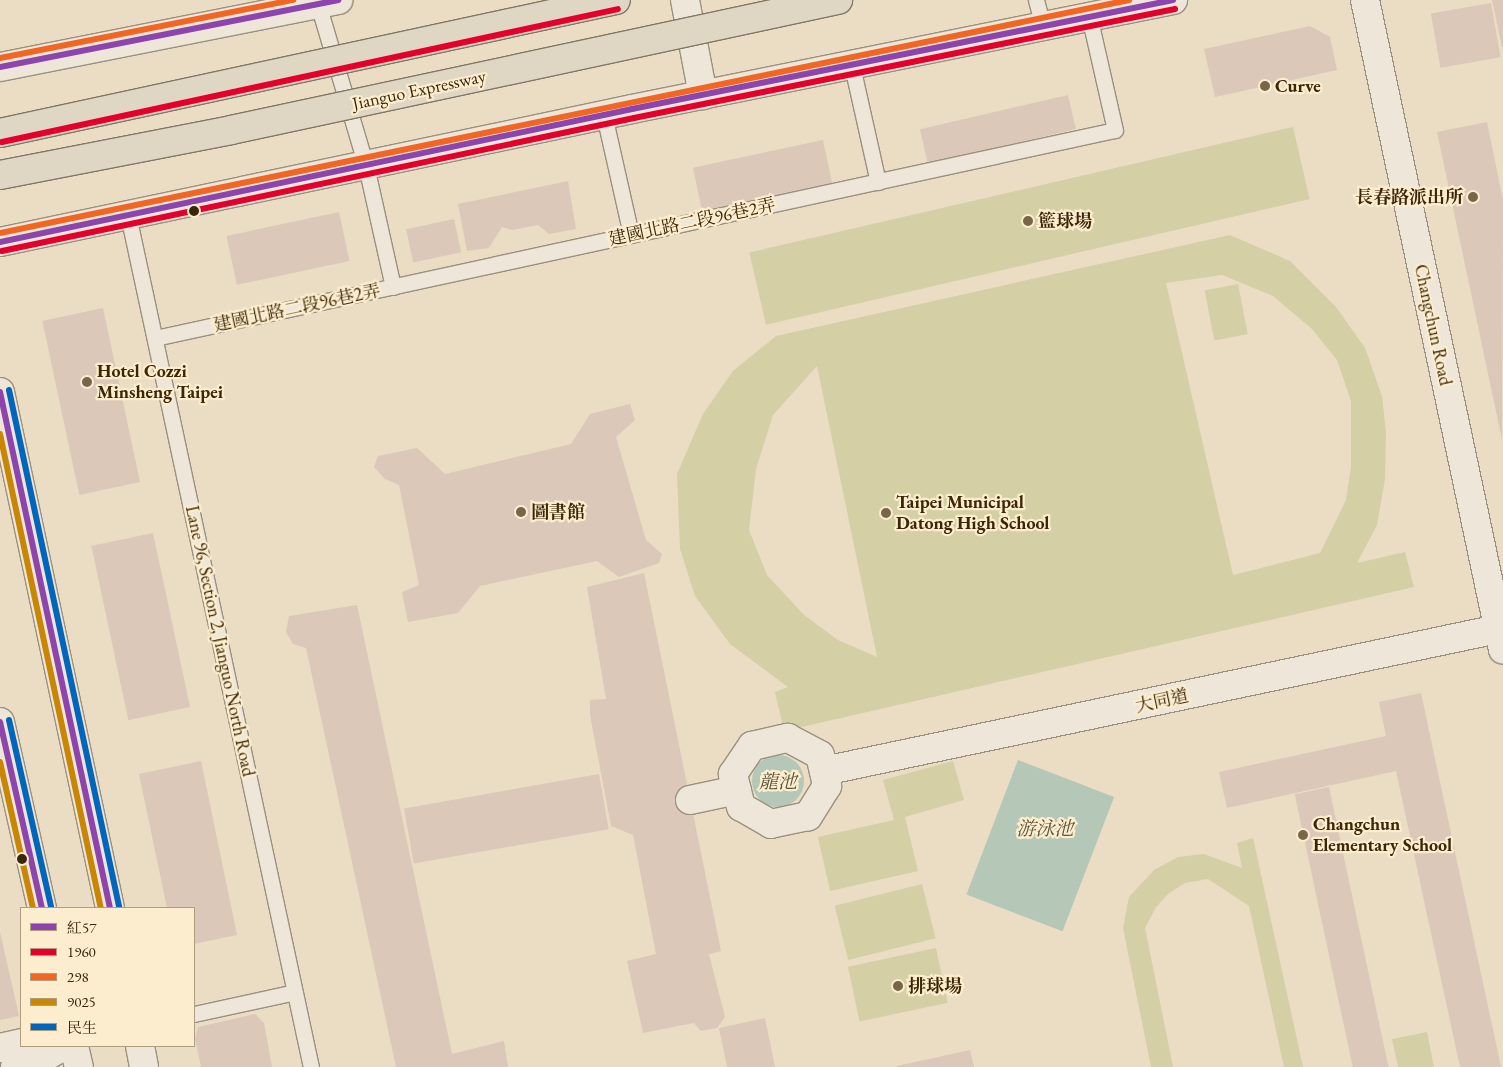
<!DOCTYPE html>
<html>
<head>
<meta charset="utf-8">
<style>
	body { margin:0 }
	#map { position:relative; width:1503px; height:1067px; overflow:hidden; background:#eaddc4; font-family:"EB Garamond","Noto Serif TC",serif }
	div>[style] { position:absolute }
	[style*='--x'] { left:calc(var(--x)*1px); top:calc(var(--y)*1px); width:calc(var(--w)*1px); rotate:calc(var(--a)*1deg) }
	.green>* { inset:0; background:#d4cfa4; transform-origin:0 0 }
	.water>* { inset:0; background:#b5c7b6; transform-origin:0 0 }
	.round { border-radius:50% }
	.building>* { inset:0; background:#dbc8b8; transform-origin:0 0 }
	.roads { filter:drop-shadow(1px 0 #9a907e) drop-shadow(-1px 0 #9a907e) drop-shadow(0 1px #9a907e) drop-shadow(0 -1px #9a907e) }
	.service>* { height:15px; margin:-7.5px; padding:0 7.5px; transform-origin:7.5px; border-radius:7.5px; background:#ede6d9 }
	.minor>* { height:28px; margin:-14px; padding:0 14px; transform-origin:14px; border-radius:14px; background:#ede6d9 }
	.tertiary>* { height:28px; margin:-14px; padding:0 14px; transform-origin:14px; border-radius:14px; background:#ede6d9 }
	.bridges { filter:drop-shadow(1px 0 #807765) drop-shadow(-1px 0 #807765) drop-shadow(0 1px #807765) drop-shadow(0 -1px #807765) }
	.trunk-bridge>* { height:28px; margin:-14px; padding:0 14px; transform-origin:14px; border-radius:14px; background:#e0d6c4 }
	.bus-1>* { height:6px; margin:-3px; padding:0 3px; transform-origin:3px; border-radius:3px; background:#8e44ad }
	.bus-2>* { height:6px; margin:-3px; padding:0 3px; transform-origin:3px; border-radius:3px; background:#e4002b }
	.bus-3>* { height:6px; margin:-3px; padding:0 3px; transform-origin:3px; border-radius:3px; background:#f26522 }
	.bus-4>* { height:6px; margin:-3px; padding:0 3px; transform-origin:3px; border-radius:3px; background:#c88602 }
	.bus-5>* { height:6px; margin:-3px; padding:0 3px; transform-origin:3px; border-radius:3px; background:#0065bd }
	.dots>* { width:14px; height:14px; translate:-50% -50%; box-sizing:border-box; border:2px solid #fcedce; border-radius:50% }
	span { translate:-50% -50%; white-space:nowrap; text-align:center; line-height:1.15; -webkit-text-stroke:4.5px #fcedce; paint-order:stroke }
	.poi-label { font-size:18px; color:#3b2607; font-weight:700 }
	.left { translate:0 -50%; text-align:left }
	.right { translate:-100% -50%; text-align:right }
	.street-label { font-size:18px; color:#3b2607 }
	.water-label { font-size:19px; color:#59543a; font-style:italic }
	.legend { position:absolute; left:20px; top:907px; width:175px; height:140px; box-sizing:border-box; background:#fcedce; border:1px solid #af9d7e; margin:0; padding:6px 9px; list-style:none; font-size:15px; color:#3b2607 }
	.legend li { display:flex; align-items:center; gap:10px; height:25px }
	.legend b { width:25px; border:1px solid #af9d7e }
</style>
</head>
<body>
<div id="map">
	<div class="green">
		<i style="left:1293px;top:127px;width:74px;height:558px;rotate:77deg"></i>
		<i style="clip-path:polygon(evenodd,1230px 235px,1290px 261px,1336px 307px,1365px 348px,1382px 396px,1386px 432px,1385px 479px,1377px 525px,1357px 563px,1405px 552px,1414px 587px,784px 731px,775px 692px,788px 687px,730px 644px,695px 596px,680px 549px,677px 474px,703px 414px,733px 371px,776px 336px,1230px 235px,1222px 275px,1273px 296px,1312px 329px,1337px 360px,1351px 401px,1351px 467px,1346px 500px,1320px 553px,1233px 575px,1166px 283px,1222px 275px,1230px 235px,817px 366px,877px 657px,838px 640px,804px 615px,767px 575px,749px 530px,756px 469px,773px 415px,817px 366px)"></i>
		<i style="left:1238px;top:284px;width:51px;height:34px;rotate:79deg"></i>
		<i style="clip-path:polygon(953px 761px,964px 800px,905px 817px,918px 871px,830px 891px,818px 837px,894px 820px,883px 780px)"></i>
		<i style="clip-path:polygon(1253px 838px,1303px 1067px,1284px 1067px,1249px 906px,1208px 879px,1185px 883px,1168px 894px,1156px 907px,1145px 928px,1173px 1067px,1151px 1067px,1123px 928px,1129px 897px,1154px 870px,1178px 857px,1204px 854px,1242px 868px,1237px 843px)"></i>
		<i style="left:922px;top:884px;width:56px;height:90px;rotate:76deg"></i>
		<i style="left:936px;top:948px;width:56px;height:90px;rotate:78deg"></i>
		<i style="clip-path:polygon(1427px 1032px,1434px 1067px,1398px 1067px,1392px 1039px)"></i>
	</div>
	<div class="water">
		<i class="round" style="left:752px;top:755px;width:52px;height:52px"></i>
		<i style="left:1018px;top:760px;width:103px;height:144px;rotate:21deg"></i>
	</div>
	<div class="building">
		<i style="clip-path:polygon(1492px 0,1503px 0,1503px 47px,1502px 47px)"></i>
		<i style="left:1491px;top:3px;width:55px;height:61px;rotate:80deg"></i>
		<i style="clip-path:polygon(1310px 26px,1330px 37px,1337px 70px,1215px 97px,1204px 49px)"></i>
		<i style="left:1068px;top:95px;width:35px;height:152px;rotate:77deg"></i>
		<i style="clip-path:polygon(1487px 122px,1503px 200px,1502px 440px,1437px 132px)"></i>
		<i style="left:823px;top:140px;width:44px;height:133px;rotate:78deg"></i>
		<i style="clip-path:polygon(568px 181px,576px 229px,549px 234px,538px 225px,513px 230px,502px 227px,489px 248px,467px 251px,458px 204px)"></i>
		<i style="left:339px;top:212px;width:50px;height:115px;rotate:78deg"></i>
		<i style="left:454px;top:219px;width:34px;height:49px;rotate:78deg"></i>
		<i style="left:103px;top:308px;width:178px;height:62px;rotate:78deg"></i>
		<i style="clip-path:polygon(630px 404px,635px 420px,616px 437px,646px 540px,662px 554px,659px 563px,619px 577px,597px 561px,480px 586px,458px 613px,408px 622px,402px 592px,419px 585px,399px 485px,385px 479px,374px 467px,378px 456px,417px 448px,445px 474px,571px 444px,590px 414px)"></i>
		<i style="left:153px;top:533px;width:178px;height:63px;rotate:78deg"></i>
		<i style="clip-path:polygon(644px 573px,721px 951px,709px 954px,725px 1017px,717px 1028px,701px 1031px,694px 1023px,643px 1033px,627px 961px,656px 954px,633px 835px,611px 826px,590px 715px,590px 700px,606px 699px,587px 587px)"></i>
		<i style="clip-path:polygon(357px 605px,452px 1054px,504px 1041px,508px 1067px,396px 1067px,306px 648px,293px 644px,286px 632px,289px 616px)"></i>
		<i style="clip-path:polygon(1421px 693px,1501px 1067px,1460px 1067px,1396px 771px,1227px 808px,1219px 772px,1386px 736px,1379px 702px)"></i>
		<i style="clip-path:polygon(201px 761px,237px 935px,194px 944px,194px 908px,167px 908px,139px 774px)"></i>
		<i style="left:599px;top:774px;width:56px;height:198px;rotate:80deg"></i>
		<i style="left:1329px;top:787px;width:287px;height:35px;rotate:78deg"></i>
		<i style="clip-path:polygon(0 932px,19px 1016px,0 1020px)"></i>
		<i style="clip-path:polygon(255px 1014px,264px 1023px,272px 1067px,201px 1067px,195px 1039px,198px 1027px)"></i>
		<i style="clip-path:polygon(765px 1018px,775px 1067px,727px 1067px,719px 1028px)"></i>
		<i style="clip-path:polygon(970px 1050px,974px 1067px,897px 1067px,897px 1066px)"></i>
	</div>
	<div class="roads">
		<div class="service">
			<i style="--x:1036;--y:0;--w:27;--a:75"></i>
			<i style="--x:318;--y:4;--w:169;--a:73.5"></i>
			<i style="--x:366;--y:166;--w:124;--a:77.4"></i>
			<i style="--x:852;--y:66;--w:119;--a:77.4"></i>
			<i style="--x:604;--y:115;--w:123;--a:77.3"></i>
			<i style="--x:128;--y:215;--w:871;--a:77.88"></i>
			<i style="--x:155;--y:338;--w:982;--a:-12.23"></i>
			<i style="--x:1115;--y:130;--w:117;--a:-102.8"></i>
			<i style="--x:194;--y:1014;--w:103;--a:-12.3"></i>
		</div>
		<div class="minor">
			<i style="--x:788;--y:738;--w:36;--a:28"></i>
			<i style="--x:820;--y:755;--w:32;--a:77"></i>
			<i style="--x:827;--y:786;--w:36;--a:122"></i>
			<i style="--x:808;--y:816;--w:38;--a:168"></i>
			<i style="--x:771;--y:824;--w:34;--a:-150"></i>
			<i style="--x:741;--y:807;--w:34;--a:-104"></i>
			<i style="--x:733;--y:774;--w:34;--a:-56"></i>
			<i style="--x:752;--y:746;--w:37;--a:-13"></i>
			<i style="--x:824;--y:771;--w:689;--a:-11.9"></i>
			<i style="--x:690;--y:800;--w:48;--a:-12"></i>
			<i style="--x:0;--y:1048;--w:22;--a:-13"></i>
			<i style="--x:15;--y:1067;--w:24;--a:-15"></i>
			<i style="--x:38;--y:1061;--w:30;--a:-30"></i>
		</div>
		<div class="tertiary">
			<i style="--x:685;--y:0;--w:97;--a:79.3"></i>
			<i style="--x:1365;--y:0;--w:664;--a:78.01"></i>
			<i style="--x:0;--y:67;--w:345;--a:-11.2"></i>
			<i style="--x:0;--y:242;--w:646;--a:-11.88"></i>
			<i style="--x:632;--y:109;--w:552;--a:-11.39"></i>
			<i style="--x:0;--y:392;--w:528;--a:77.97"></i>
			<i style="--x:0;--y:722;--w:191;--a:77.3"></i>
			<i style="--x:74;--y:1046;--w:22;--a:77"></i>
			<i style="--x:140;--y:1046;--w:21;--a:79"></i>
		</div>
	</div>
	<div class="bridges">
		<div class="trunk-bridge">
			<i style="--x:0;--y:133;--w:630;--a:-12.18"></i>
			<i style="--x:0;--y:175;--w:235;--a:-11"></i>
			<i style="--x:231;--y:130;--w:621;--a:-12.09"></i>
		</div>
	</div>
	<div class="bus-1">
		<i style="--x:0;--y:67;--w:345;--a:-11.2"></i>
		<i style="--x:0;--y:242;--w:646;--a:-11.88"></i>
		<i style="--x:632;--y:109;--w:552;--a:-11.39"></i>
		<i style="--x:0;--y:392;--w:528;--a:77.97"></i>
		<i style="--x:0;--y:722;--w:191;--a:77.3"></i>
	</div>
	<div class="bus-2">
		<i style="--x:2;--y:142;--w:630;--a:-12.18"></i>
		<i style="--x:2;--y:251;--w:646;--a:-11.88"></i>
		<i style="--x:634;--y:118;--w:552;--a:-11.39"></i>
	</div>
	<div class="bus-3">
		<i style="--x:0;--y:58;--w:299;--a:-11.2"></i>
		<i style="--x:0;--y:233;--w:1153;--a:-11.66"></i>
	</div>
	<div class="bus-4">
		<i style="--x:0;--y:434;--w:485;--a:78"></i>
		<i style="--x:0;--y:762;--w:150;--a:77.3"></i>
	</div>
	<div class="bus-5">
		<i style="--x:9;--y:390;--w:528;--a:77.97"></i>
		<i style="--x:9;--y:720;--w:191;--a:77.3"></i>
	</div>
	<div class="dots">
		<i style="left:1265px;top:86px;background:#786649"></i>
		<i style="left:1473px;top:197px;background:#786649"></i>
		<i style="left:194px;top:211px;background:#3b2607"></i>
		<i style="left:1028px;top:221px;background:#786649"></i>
		<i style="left:87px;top:382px;background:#786649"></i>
		<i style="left:521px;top:512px;background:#786649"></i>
		<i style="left:886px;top:513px;background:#786649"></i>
		<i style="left:1303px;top:835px;background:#786649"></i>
		<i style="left:22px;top:859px;background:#3b2607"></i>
		<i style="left:898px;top:986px;background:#786649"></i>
	</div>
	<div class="poi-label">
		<span class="left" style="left:1275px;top:86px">Curve</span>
		<span class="right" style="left:1463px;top:197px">長春路派出所</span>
		<span class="left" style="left:1038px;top:221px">籃球場</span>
		<span class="left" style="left:97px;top:382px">Hotel Cozzi<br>Minsheng Taipei</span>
		<span class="left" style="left:896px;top:513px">Taipei Municipal<br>Datong High School</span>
		<span class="left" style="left:531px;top:512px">圖書館</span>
		<span class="left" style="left:1313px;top:835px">Changchun<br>Elementary School</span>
		<span class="left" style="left:908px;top:986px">排球場</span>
	</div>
	<div class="street-label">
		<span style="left:419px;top:90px;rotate:-12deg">Jianguo Expressway</span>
		<span style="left:692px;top:222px;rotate:-12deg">建國北路二段96巷2弄</span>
		<span style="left:297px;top:308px;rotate:-12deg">建國北路二段96巷2弄</span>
		<span style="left:1433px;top:325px;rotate:78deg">Changchun Road</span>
		<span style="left:220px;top:641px;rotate:78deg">Lane 96, Section 2, Jianguo North Road</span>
		<span style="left:1162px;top:701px;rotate:-12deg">大同道</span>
	</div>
	<div class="water-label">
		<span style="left:778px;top:782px">龍池</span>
		<span style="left:1045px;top:829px">游泳池</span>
	</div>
	<ul class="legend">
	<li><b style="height:6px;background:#8e44ad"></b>紅57</li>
	<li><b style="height:6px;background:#e4002b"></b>1960</li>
	<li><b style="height:6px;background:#f26522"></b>298</li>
	<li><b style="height:6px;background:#c88602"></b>9025</li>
	<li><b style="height:6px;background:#0065bd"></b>民生</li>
	</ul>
</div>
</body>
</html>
